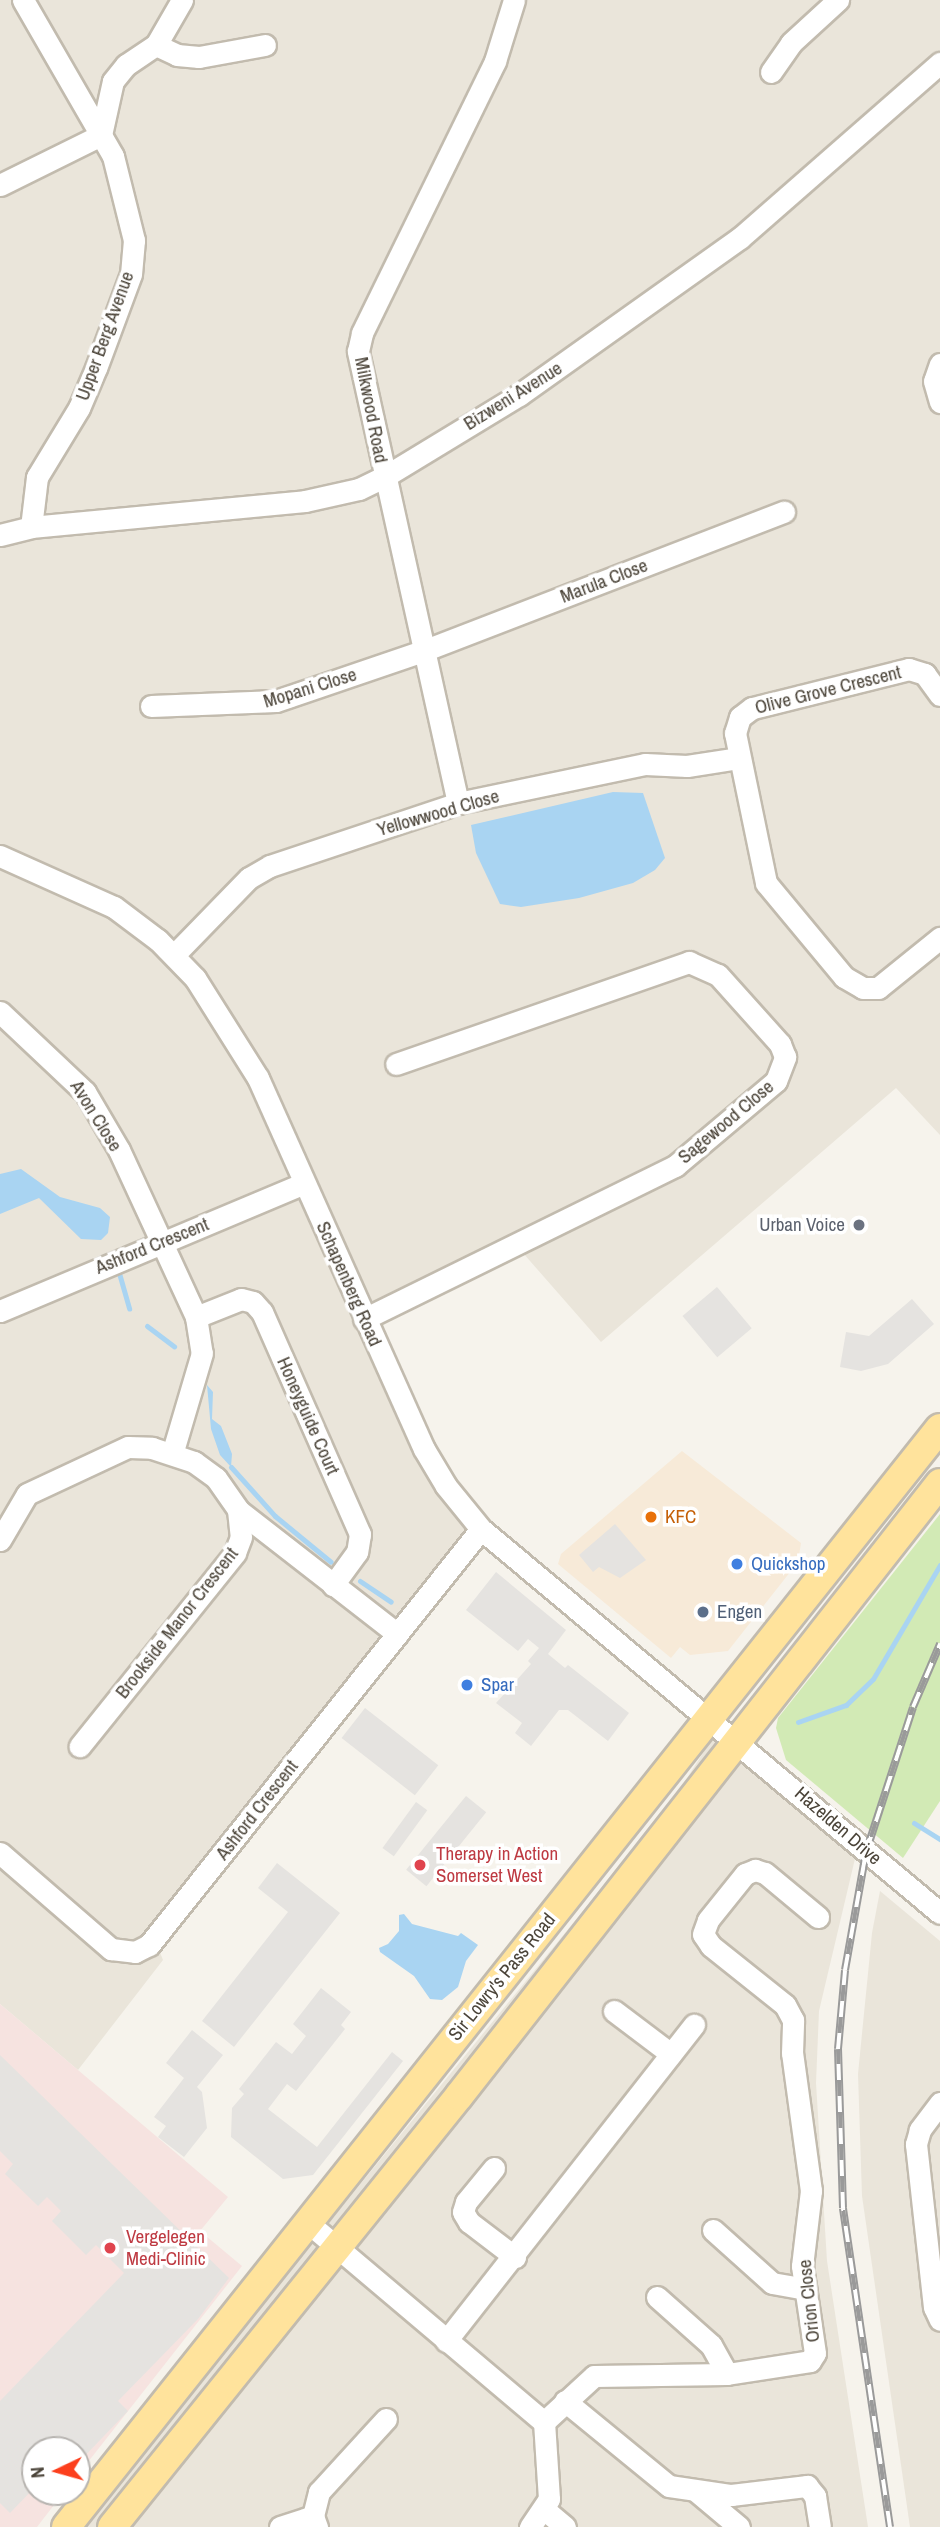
<!DOCTYPE html>
<html>
<head>
<meta charset="utf-8">
<style>
	body { margin:0 }
	#map { position:relative; width:940px; height:2527px; overflow:hidden; background:#f6f3ec; font-family:"Archivo Narrow",sans-serif }
	div>[style] { position:absolute }
	[style*='--x'] { left:calc(var(--x)*1px); top:calc(var(--y)*1px); width:calc(var(--w)*1px); rotate:calc(var(--a)*1deg) }
	.residential>* { inset:0; background:#eae5da }
	.commercial>* { inset:0; background:#f7ead8 }
	.medical>* { inset:0; background:#f6e3e0 }
	.green>* { inset:0; background:#d2eab5 }
	.parking>* { inset:0; background:#e5e3e0; transform-origin:0 0 }
	.water>* { inset:0; background:#a9d4f2 }
	.stream>* { height:5px; margin:-2.5px; padding:0 2.5px; transform-origin:2.5px; border-radius:2.5px; background:#a9d4f2 }
	.roads { filter:drop-shadow(2px 0 #c2bbae) drop-shadow(-2px 0 #c2bbae) drop-shadow(0 2px #c2bbae) drop-shadow(0 -2px #c2bbae) }
	.minor>* { height:21px; margin:-10.5px; padding:0 10.5px; transform-origin:10.5px; border-radius:10.5px; background:#fff }
	.major>* { height:28px; margin:-14px; padding:0 14px; transform-origin:14px; border-radius:14px; background:#ffe39c }
	.rail>* { height:8px; margin-top:-4px; transform-origin:0; background:repeating-linear-gradient(90deg,#fff 0 16px,#9a9a9a 0 32px); box-sizing:border-box; border-block:2px solid #9a9a9a }
	.dots>* { width:19px; height:19px; translate:-50% -50%; box-sizing:border-box; border:4px solid #fff; border-radius:50% }
	span { translate:-50% -50%; white-space:nowrap; text-align:center; line-height:1.15; -webkit-text-stroke:7px #fff; paint-order:stroke }
	.street-label { font-size:19px; color:#4b4439 }
	.worship-label { font-size:19px; color:#5b616d }
	.right { translate:-100% -50%; text-align:right }
	.food-label { font-size:19px; color:#c56008 }
	.left { translate:0 -50%; text-align:left }
	.shop-label { font-size:19px; color:#366cbe }
	.service-label { font-size:19px; color:#4e5e75 }
	.health-label { font-size:19px; color:#be3a42 }
	.north { position:absolute; left:21px; top:2436px; width:70px; height:70px; box-sizing:border-box; background:#fff; border:2px solid #b7b4b0; border-radius:50%; rotate:265deg; font-size:19px; font-weight:700; line-height:28px; text-align:center; color:#4b4439 }
	.north::after { content:''; display:block; margin:auto; width:24px; height:32px; background:#fc3f1d; clip-path:polygon(50% 0,100% 100%,50% 72%,0 100%) }
</style>
</head>
<body>
<div id="map">
	<div class="residential">
		<i style="clip-path:polygon(0 0,940px 0,940px 1135px,896px 1088px,601px 1342px,516px 1245px,363px 1318px,480px 1529px,155px 1940px,163px 1960px,78px 2070px,0 2004px)"></i>
		<i style="clip-path:polygon(719px 1728px,858px 1846px,819px 2011px,816px 2083px,827px 2261px,868px 2527px,81px 2527px,591px 1901px,687px 1778px)"></i>
		<i style="clip-path:polygon(880px 1891px,940px 1941px,940px 2527px,910px 2527px,862px 2196px,858px 2074px,872px 1933px)"></i>
	</div>
	<div class="commercial">
		<i style="clip-path:polygon(682px 1451px,801px 1543px,798px 1562px,728px 1651px,690px 1655px,680px 1647px,671px 1658px,558px 1564px,561px 1554px)"></i>
	</div>
	<div class="medical">
		<i style="clip-path:polygon(0 2004px,228px 2197px,200px 2231px,242px 2266px,77px 2476px,77px 2450px,35px 2450px,35px 2492px,64px 2492px,37px 2527px,0 2527px)"></i>
	</div>
	<div class="green">
		<i style="clip-path:polygon(940px 1514px,940px 1801px,903px 1858px,786px 1760px,776px 1728px,778px 1718px)"></i>
	</div>
	<div class="parking">
		<i style="left:717px;top:1287px;width:54px;height:45px;rotate:50deg"></i>
		<i style="clip-path:polygon(912px 1299px,934px 1324px,888px 1364px,861px 1371px,840px 1367px,846px 1332px,869px 1336px)"></i>
		<i style="clip-path:polygon(615px 1524px,646px 1560px,620px 1578px,599px 1567px,593px 1572px,579px 1555px)"></i>
		<i style="clip-path:polygon(496px 1572px,566px 1630px,548px 1654px,565px 1668px,568px 1665px,629px 1713px,608px 1741px,568px 1710px,559px 1710px,531px 1746px,515px 1733px,522px 1723px,496px 1703px,531px 1664px,528px 1661px,539px 1648px,528px 1639px,518px 1651px,466px 1610px)"></i>
		<i style="left:365px;top:1708px;width:93px;height:38px;rotate:38deg"></i>
		<i style="left:466px;top:1796px;width:26px;height:95px;rotate:39deg"></i>
		<i style="left:416px;top:1802px;width:14px;height:57px;rotate:36deg"></i>
		<i style="clip-path:polygon(277px 1863px,340px 1913px,234px 2047px,202px 2021px,288px 1912px,258px 1888px)"></i>
		<i style="clip-path:polygon(321px 1988px,351px 2012px,341px 2025px,345px 2029px,296px 2091px,287px 2084px,268px 2109px,317px 2147px,392px 2052px,403px 2061px,313px 2175px,283px 2179px,231px 2137px,232px 2108px,244px 2094px,239px 2089px,276px 2042px,292px 2054px,306px 2036px,293px 2024px)"></i>
		<i style="clip-path:polygon(192px 2030px,223px 2055px,197px 2087px,202px 2092px,207px 2128px,184px 2157px,158px 2137px,166px 2126px,154px 2117px,184px 2078px,166px 2063px)"></i>
		<i style="clip-path:polygon(0 2055px,229px 2278px,198px 2319px,118px 2401px,128px 2411px,77px 2464px,77px 2450px,35px 2450px,35px 2487px,10px 2513px,0 2503px,0 2401px,124px 2273px,96px 2245px,86px 2255px,52px 2221px,61px 2211px,47px 2197px,38px 2206px,5px 2174px,13px 2164px,0 2151px)"></i>
	</div>
	<div class="water">
		<i style="clip-path:polygon(613px 792px,643px 793px,665px 858px,655px 870px,633px 883px,579px 898px,521px 907px,500px 904px,476px 853px,471px 825px)"></i>
		<i style="clip-path:polygon(21px 1169px,60px 1197px,100px 1208px,110px 1217px,108px 1233px,101px 1240px,81px 1239px,39px 1198px,0 1214px,0 1174px)"></i>
		<i style="clip-path:polygon(207px 1385px,213px 1392px,212px 1419px,221px 1426px,232px 1454px,231px 1467px,220px 1455px,211px 1429px)"></i>
		<i style="clip-path:polygon(404px 1914px,412px 1924px,458px 1936px,461px 1933px,478px 1945px,466px 1961px,458px 1987px,442px 2000px,430px 1999px,414px 1976px,380px 1952px,379px 1948px,388px 1944px,399px 1931px,399px 1915px)"></i>
	</div>
	<div class="stream">
		<i style="--x:119;--y:1273;--w:37;--a:74"></i>
		<i style="--x:147;--y:1326;--w:34;--a:37"></i>
		<i style="--x:231;--y:1467;--w:66;--a:48.1"></i>
		<i style="--x:275;--y:1516;--w:72;--a:39.4"></i>
		<i style="--x:360;--y:1581;--w:37;--a:34"></i>
		<i style="--x:798;--y:1722;--w:51;--a:-19.5"></i>
		<i style="--x:846;--y:1705;--w:37;--a:-44"></i>
		<i style="--x:873;--y:1679;--w:132;--a:-59.6"></i>
		<i style="--x:914;--y:1823;--w:31;--a:32"></i>
	</div>
	<div class="roads">
		<div class="minor">
			<i style="--x:23;--y:0;--w:180;--a:60"></i>
			<i style="--x:113;--y:156;--w:87;--a:76"></i>
			<i style="--x:134;--y:240;--w:34;--a:95"></i>
			<i style="--x:131;--y:274;--w:100;--a:110.4"></i>
			<i style="--x:96;--y:368;--w:43;--a:113"></i>
			<i style="--x:79;--y:408;--w:81;--a:121.3"></i>
			<i style="--x:37;--y:477;--w:50;--a:96.8"></i>
			<i style="--x:156;--y:45;--w:23;--a:25"></i>
			<i style="--x:177;--y:55;--w:22;--a:5"></i>
			<i style="--x:199;--y:57;--w:67;--a:-10.3"></i>
			<i style="--x:771;--y:72;--w:35;--a:-55"></i>
			<i style="--x:791;--y:43;--w:64;--a:-42.5"></i>
			<i style="--x:101;--y:135;--w:55;--a:-77.5"></i>
			<i style="--x:113;--y:81;--w:21;--a:-51"></i>
			<i style="--x:126;--y:65;--w:36;--a:-34"></i>
			<i style="--x:156;--y:45;--w:52;--a:-60"></i>
			<i style="--x:0;--y:185;--w:113;--a:-26.3"></i>
			<i style="--x:940;--y:364;--w:18;--a:109"></i>
			<i style="--x:934;--y:381;--w:22;--a:74"></i>
			<i style="--x:0;--y:535;--w:32;--a:-14"></i>
			<i style="--x:31;--y:527;--w:275;--a:-5.4"></i>
			<i style="--x:305;--y:501;--w:55;--a:-12.5"></i>
			<i style="--x:359;--y:489;--w:28;--a:-26"></i>
			<i style="--x:384;--y:477;--w:158;--a:-31.3"></i>
			<i style="--x:519;--y:395;--w:271;--a:-35.4"></i>
			<i style="--x:740;--y:238;--w:266;--a:-41.2"></i>
			<i style="--x:940;--y:695;--w:26;--a:-126"></i>
			<i style="--x:925;--y:674;--w:17;--a:-163"></i>
			<i style="--x:909;--y:669;--w:162;--a:166"></i>
			<i style="--x:752;--y:708;--w:15;--a:143"></i>
			<i style="--x:740;--y:717;--w:17;--a:107"></i>
			<i style="--x:735;--y:733;--w:153;--a:78.3"></i>
			<i style="--x:766;--y:883;--w:122;--a:50.3"></i>
			<i style="--x:844;--y:977;--w:22;--a:30"></i>
			<i style="--x:863;--y:988;--w:15;--a:0"></i>
			<i style="--x:878;--y:988;--w:80;--a:-38.9"></i>
			<i style="--x:151;--y:706;--w:125;--a:-2.3"></i>
			<i style="--x:276;--y:701;--w:155;--a:-18.8"></i>
			<i style="--x:423;--y:651;--w:387;--a:-21.1"></i>
			<i style="--x:458;--y:803;--w:463;--a:-102.5"></i>
			<i style="--x:358;--y:351;--w:18;--a:-77"></i>
			<i style="--x:362;--y:333;--w:303;--a:-63.9"></i>
			<i style="--x:495;--y:61;--w:64;--a:-72.7"></i>
			<i style="--x:0;--y:856;--w:125;--a:24.1"></i>
			<i style="--x:114;--y:907;--w:55;--a:36.9"></i>
			<i style="--x:158;--y:940;--w:53;--a:45.8"></i>
			<i style="--x:195;--y:978;--w:118;--a:57.8"></i>
			<i style="--x:258;--y:1078;--w:406;--a:65.9"></i>
			<i style="--x:424;--y:1449;--w:43;--a:59.3"></i>
			<i style="--x:446;--y:1486;--w:55;--a:50.9"></i>
			<i style="--x:481;--y:1529;--w:598;--a:39.92"></i>
			<i style="--x:174;--y:955;--w:107;--a:-45.8"></i>
			<i style="--x:249;--y:878;--w:24;--a:-30"></i>
			<i style="--x:270;--y:866;--w:198;--a:-18.5"></i>
			<i style="--x:458;--y:803;--w:191;--a:-11.8"></i>
			<i style="--x:645;--y:764;--w:42;--a:2.7"></i>
			<i style="--x:687;--y:766;--w:53;--a:-8.7"></i>
			<i style="--x:0;--y:1012;--w:117;--a:43.3"></i>
			<i style="--x:85;--y:1092;--w:67;--a:59.6"></i>
			<i style="--x:119;--y:1150;--w:184;--a:65.2"></i>
			<i style="--x:196;--y:1317;--w:36;--a:81"></i>
			<i style="--x:202;--y:1353;--w:105;--a:106.5"></i>
			<i style="--x:0;--y:1311;--w:330;--a:-22.8"></i>
			<i style="--x:196;--y:1317;--w:48;--a:-21.8"></i>
			<i style="--x:241;--y:1299;--w:12;--a:14"></i>
			<i style="--x:253;--y:1302;--w:13;--a:48"></i>
			<i style="--x:262;--y:1312;--w:243;--a:66.2"></i>
			<i style="--x:360;--y:1534;--w:18;--a:99"></i>
			<i style="--x:357;--y:1552;--w:41;--a:126"></i>
			<i style="--x:364;--y:1319;--w:347;--a:-26.2"></i>
			<i style="--x:675;--y:1166;--w:132;--a:-40.1"></i>
			<i style="--x:776;--y:1081;--w:26;--a:-69"></i>
			<i style="--x:785;--y:1057;--w:14;--a:-111"></i>
			<i style="--x:780;--y:1044;--w:93;--a:-131.9"></i>
			<i style="--x:718;--y:975;--w:32;--a:-156"></i>
			<i style="--x:689;--y:962;--w:310;--a:160.8"></i>
			<i style="--x:238;--y:1510;--w:202;--a:37.9"></i>
			<i style="--x:0;--y:1540;--w:53;--a:-59.6"></i>
			<i style="--x:27;--y:1494;--w:111;--a:-25"></i>
			<i style="--x:128;--y:1447;--w:24;--a:2"></i>
			<i style="--x:152;--y:1448;--w:44;--a:18.4"></i>
			<i style="--x:194;--y:1462;--w:27;--a:36"></i>
			<i style="--x:216;--y:1478;--w:39;--a:55"></i>
			<i style="--x:238;--y:1510;--w:27;--a:84"></i>
			<i style="--x:241;--y:1537;--w:17;--a:111"></i>
			<i style="--x:235;--y:1553;--w:248;--a:128.8"></i>
			<i style="--x:0;--y:1853;--w:147;--a:40.9"></i>
			<i style="--x:111;--y:1949;--w:24;--a:7"></i>
			<i style="--x:135;--y:1952;--w:16;--a:-27"></i>
			<i style="--x:149;--y:1945;--w:532;--a:-51.41"></i>
			<i style="--x:614;--y:2011;--w:71;--a:37"></i>
			<i style="--x:940;--y:2103;--w:34;--a:127"></i>
			<i style="--x:920;--y:2130;--w:15;--a:106"></i>
			<i style="--x:916;--y:2144;--w:164;--a:83.7"></i>
			<i style="--x:934;--y:2307;--w:14;--a:65"></i>
			<i style="--x:494;--y:2168;--w:44;--a:129.5"></i>
			<i style="--x:466;--y:2202;--w:10;--a:107"></i>
			<i style="--x:463;--y:2212;--w:12;--a:59"></i>
			<i style="--x:469;--y:2222;--w:58;--a:37.3"></i>
			<i style="--x:306;--y:2221;--w:312;--a:40.2"></i>
			<i style="--x:544;--y:2422;--w:68;--a:-42.6"></i>
			<i style="--x:594;--y:2376;--w:133;--a:-0.9"></i>
			<i style="--x:727;--y:2374;--w:84;--a:-8.9"></i>
			<i style="--x:810;--y:2361;--w:9;--a:-58"></i>
			<i style="--x:815;--y:2353;--w:88;--a:-98.5"></i>
			<i style="--x:802;--y:2266;--w:76;--a:-83.2"></i>
			<i style="--x:811;--y:2191;--w:139;--a:-97.8"></i>
			<i style="--x:792;--y:2053;--w:33;--a:-88"></i>
			<i style="--x:793;--y:2020;--w:17;--a:-118"></i>
			<i style="--x:785;--y:2005;--w:95;--a:-141.4"></i>
			<i style="--x:711;--y:1946;--w:14;--a:-124"></i>
			<i style="--x:703;--y:1934;--w:15;--a:-70"></i>
			<i style="--x:708;--y:1920;--w:59;--a:-51.2"></i>
			<i style="--x:745;--y:1874;--w:11;--a:-22"></i>
			<i style="--x:755;--y:1870;--w:10;--a:17"></i>
			<i style="--x:765;--y:1873;--w:69;--a:39.7"></i>
			<i style="--x:713;--y:2230;--w:79;--a:41.9"></i>
			<i style="--x:772;--y:2283;--w:34;--a:10"></i>
			<i style="--x:657;--y:2297;--w:72;--a:41.6"></i>
			<i style="--x:711;--y:2345;--w:33;--a:61"></i>
			<i style="--x:446;--y:2341;--w:402;--a:-51.9"></i>
			<i style="--x:565;--y:2401;--w:134;--a:39.3"></i>
			<i style="--x:669;--y:2486;--w:63;--a:8.3"></i>
			<i style="--x:731;--y:2495;--w:77;--a:-6.8"></i>
			<i style="--x:807;--y:2486;--w:13;--a:51"></i>
			<i style="--x:815;--y:2496;--w:31;--a:81"></i>
			<i style="--x:696;--y:2491;--w:56;--a:39.9"></i>
			<i style="--x:545;--y:2510;--w:26;--a:40"></i>
			<i style="--x:280;--y:2527;--w:35;--a:-18"></i>
			<i style="--x:317;--y:2527;--w:12;--a:-110"></i>
			<i style="--x:313;--y:2516;--w:25;--a:-76"></i>
			<i style="--x:319;--y:2492;--w:99;--a:-47.5"></i>
			<i style="--x:530;--y:2527;--w:34;--a:-56"></i>
			<i style="--x:549;--y:2499;--w:77;--a:-93.7"></i>
		</div>
		<div class="major">
			<i style="--x:66;--y:2527;--w:1404;--a:-51.51"></i>
			<i style="--x:112;--y:2527;--w:553;--a:-51.16"></i>
			<i style="--x:459;--y:2096;--w:779;--a:-51.88"></i>
		</div>
	</div>
	<div class="rail">
		<i style="--x:890;--y:2527;--w:322;--a:-98.4"></i>
		<i style="--x:843;--y:2208;--w:159;--a:-91.8"></i>
		<i style="--x:838;--y:2049;--w:79;--a:-84.9"></i>
		<i style="--x:845;--y:1970;--w:120;--a:-79.9"></i>
		<i style="--x:866;--y:1852;--w:152;--a:-72"></i>
		<i style="--x:913;--y:1707;--w:69;--a:-66.8"></i>
	</div>
	<div class="dots">
		<i style="left:859px;top:1225px;background:#6b7280"></i>
		<i style="left:651px;top:1517px;background:#e8710a"></i>
		<i style="left:737px;top:1564px;background:#3f7fe0"></i>
		<i style="left:703px;top:1612px;background:#5c6f8a"></i>
		<i style="left:467px;top:1685px;background:#3f7fe0"></i>
		<i style="left:420px;top:1865px;background:#e0444e"></i>
		<i style="left:110px;top:2248px;background:#e0444e"></i>
	</div>
	<div class="street-label">
		<span style="left:105px;top:336px;rotate:-70deg">Upper Berg Avenue</span>
		<span style="left:513px;top:396px;rotate:-32deg">Bizweni Avenue</span>
		<span style="left:371px;top:410px;rotate:79deg">Milkwood Road</span>
		<span style="left:604px;top:581px;rotate:-21deg">Marula Close</span>
		<span style="left:310px;top:688px;rotate:-17deg">Mopani Close</span>
		<span style="left:828px;top:690px;rotate:-14deg">Olive Grove Crescent</span>
		<span style="left:438px;top:813px;rotate:-16deg">Yellowwood Close</span>
		<span style="left:96px;top:1116px;rotate:58deg">Avon Close</span>
		<span style="left:726px;top:1122px;rotate:-40deg">Sagewood Close</span>
		<span style="left:152px;top:1246px;rotate:-22deg">Ashford Crescent</span>
		<span style="left:349px;top:1284px;rotate:66deg">Schapenberg Road</span>
		<span style="left:308px;top:1416px;rotate:66deg">Honeyguide Court</span>
		<span style="left:177px;top:1623px;rotate:-52deg">Brookside Manor Crescent</span>
		<span style="left:257px;top:1810px;rotate:-52deg">Ashford Crescent</span>
		<span style="left:838px;top:1826px;rotate:41deg">Hazelden Drive</span>
		<span style="left:502px;top:1977px;rotate:-51deg">Sir Lowry's Pass Road</span>
		<span style="left:809px;top:2301px;rotate:-96deg">Orion Close</span>
	</div>
	<div class="worship-label">
		<span class="right" style="left:845px;top:1225px">Urban Voice</span>
	</div>
	<div class="food-label">
		<span class="left" style="left:665px;top:1517px">KFC</span>
	</div>
	<div class="shop-label">
		<span class="left" style="left:751px;top:1564px">Quickshop</span>
		<span class="left" style="left:481px;top:1685px">Spar</span>
	</div>
	<div class="service-label">
		<span class="left" style="left:717px;top:1612px">Engen</span>
	</div>
	<div class="health-label">
		<span class="left" style="left:436px;top:1865px">Therapy in Action<br>Somerset West</span>
		<span class="left" style="left:126px;top:2248px">Vergelegen<br>Medi-Clinic</span>
	</div>
	<div class="north">N</div>
</div>
</body>
</html>
